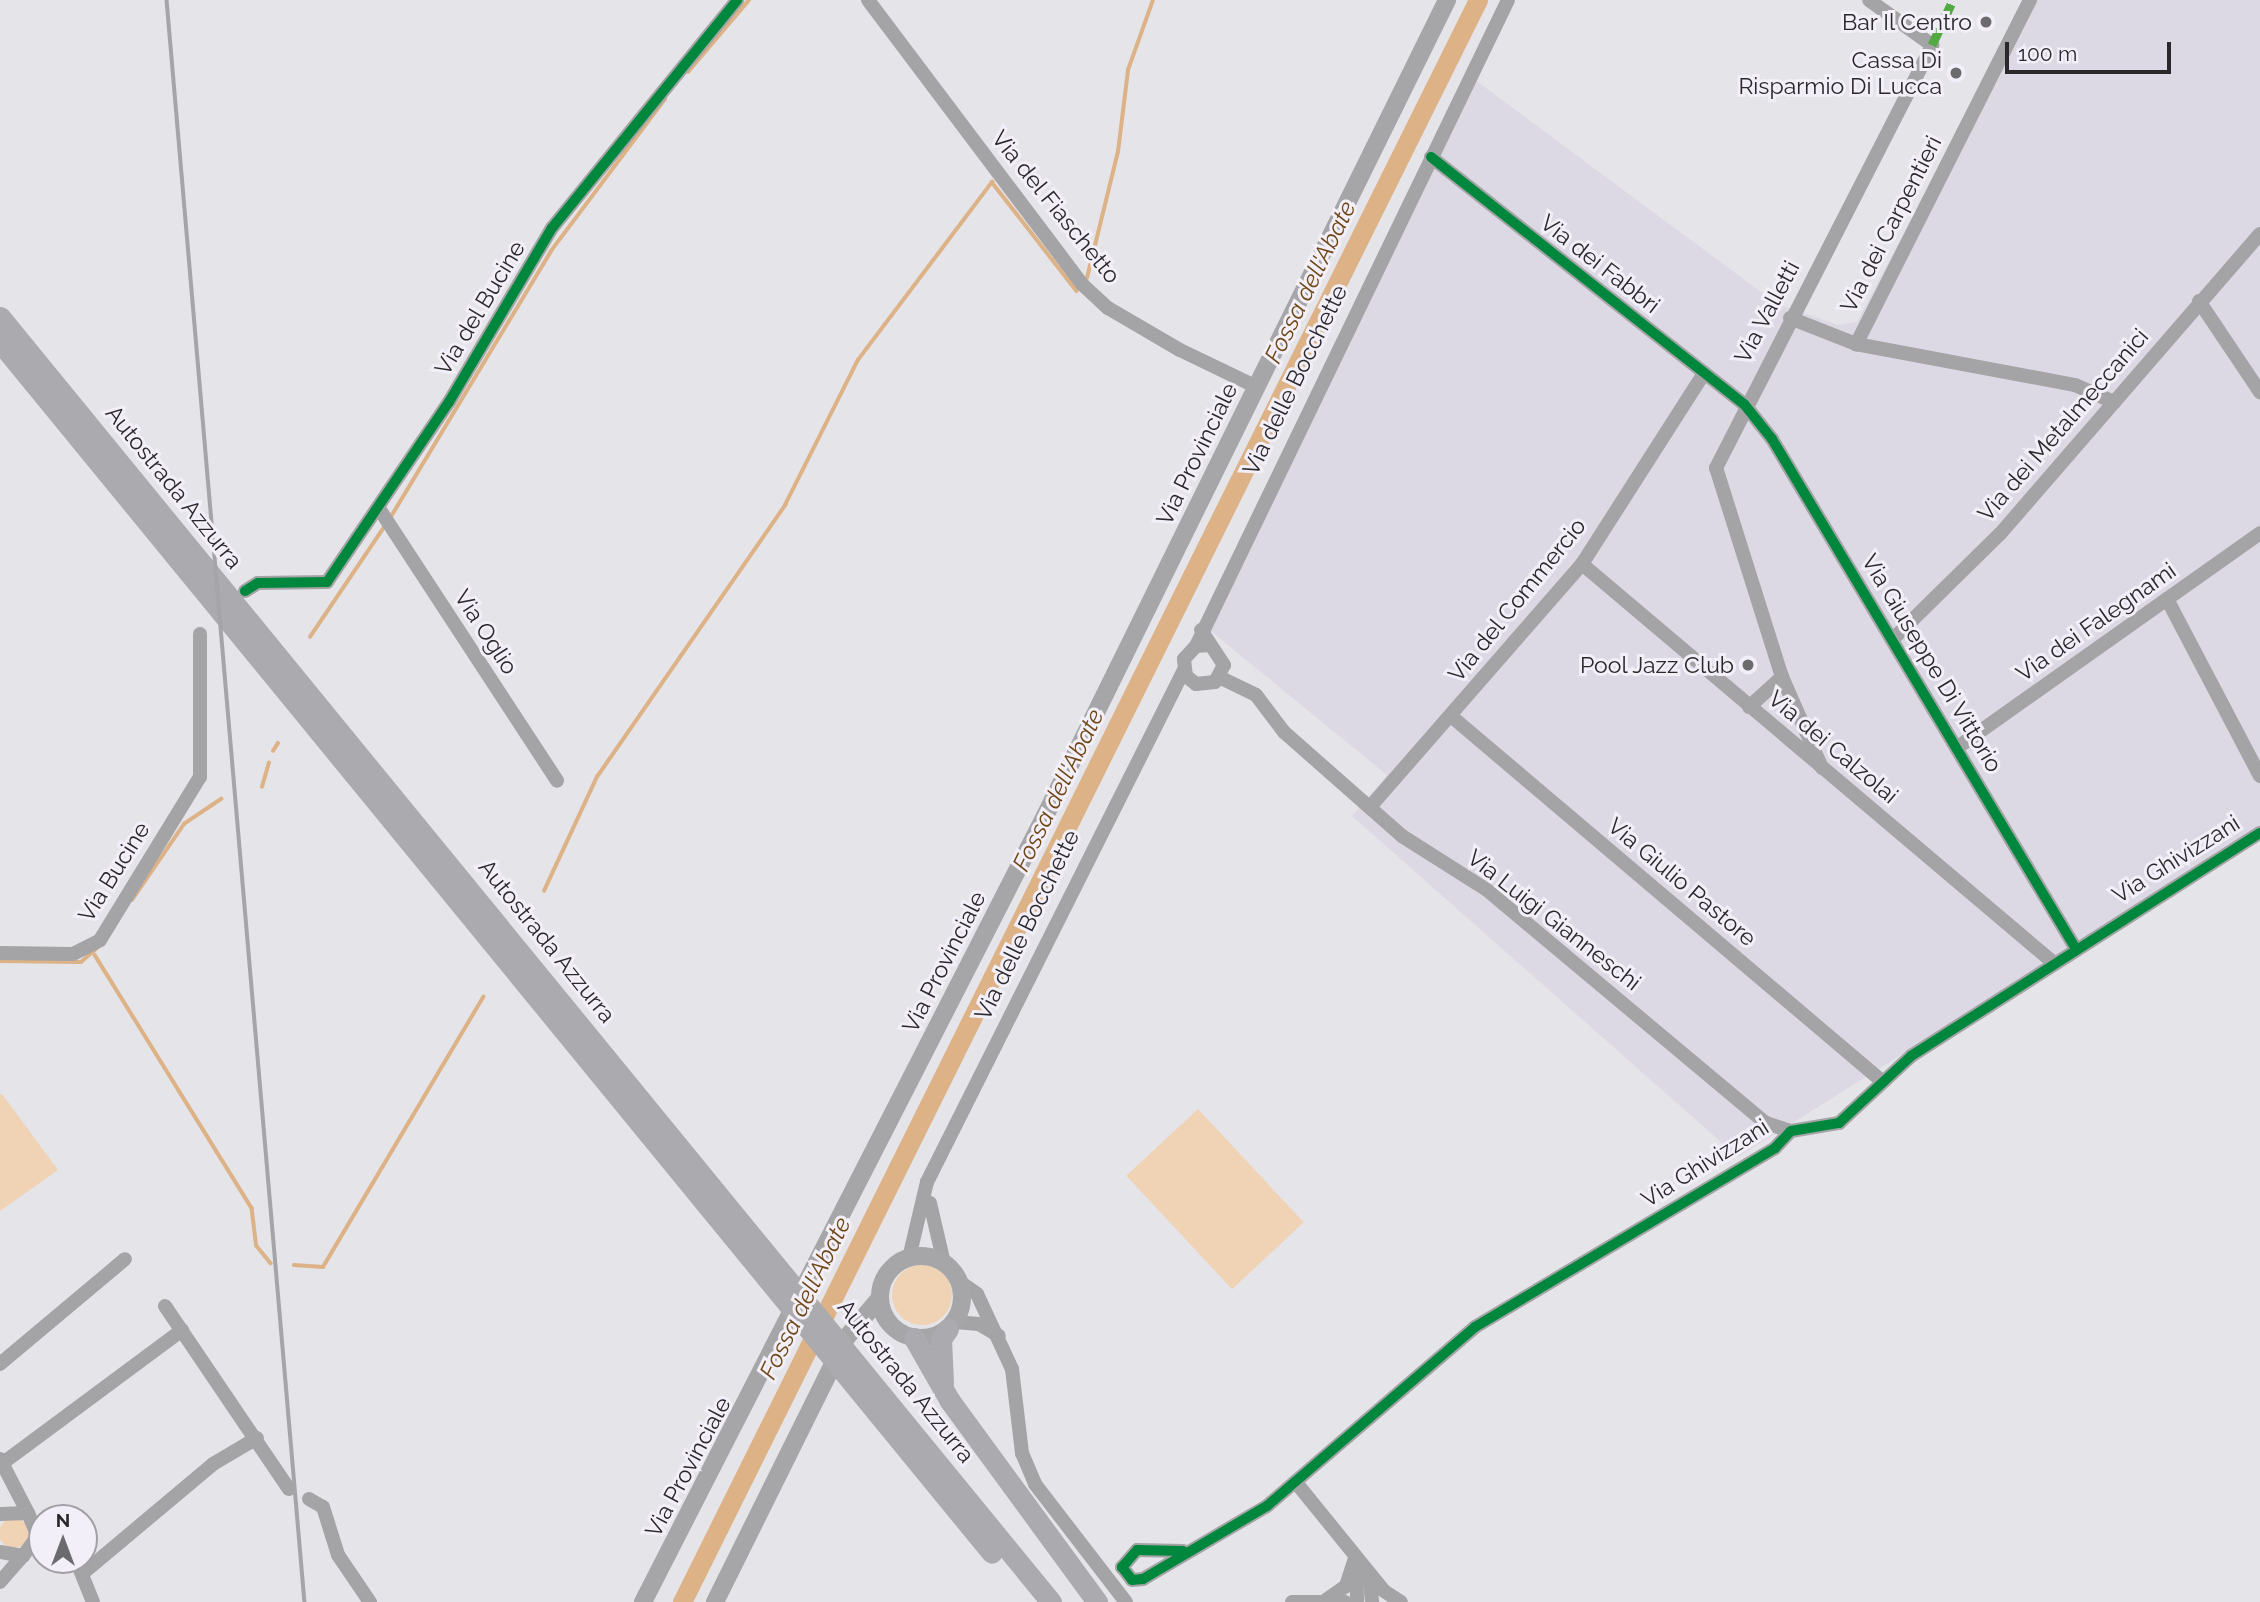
<!DOCTYPE html>
<html>
<head>
<meta charset="utf-8">
<style>
	body { margin:0 }
	#map { position:relative; width:2260px; height:1602px; overflow:hidden; background:#e5e4e9; font-family:Raleway,sans-serif }
	div>[style] { position:absolute }
	[style*='--x'] { left:calc(var(--x)*1px); top:calc(var(--y)*1px); width:calc(var(--w)*1px); rotate:calc(var(--a)*1deg) }
	.built>* { inset:0; background:#dcd8e4 }
	.green>* { inset:0; background:#f0d2b5; transform-origin:0 0 }
	.round { border-radius:50% }
	.stream>* { height:3.5px; margin:-1.75px; padding:0 1.75px; transform-origin:1.75px; border-radius:1.75px; background:#dcb286 }
	.river>* { height:19px; margin:-9.5px; padding:0 9.5px; transform-origin:9.5px; border-radius:9.5px; background:#dcb286 }
	.minor>* { height:14px; margin:-7px; padding:0 7px; transform-origin:7px; border-radius:7px; background:#a4a3a5 }
	.major>* { height:18px; margin:-9px; padding:0 9px; transform-origin:9px; border-radius:9px; background:#a6a6a8 }
	.major>.ring { margin:-9px; padding:0; box-sizing:content-box; background:none; border:18px solid #a6a6a8; border-radius:50% }
	.highway>* { height:21px; margin:-10.5px; padding:0 10.5px; transform-origin:10.5px; border-radius:10.5px; background:#abaaae }
	.rail>* { height:3.5px; margin:-1.75px; padding:0 1.75px; transform-origin:1.75px; border-radius:1.75px; background:#a5a4a8 }
	.quiet>* { height:9px; margin-top:-4.5px; transform-origin:0; background:repeating-linear-gradient(90deg,#53aa44 0 18px,transparent 0 27px) }
	.cycleway>* { height:10px; margin:-5px; padding:0 5px; transform-origin:5px; border-radius:5px; background:#00873e }
	.dots>* { width:19px; height:19px; translate:-50% -50%; box-sizing:border-box; border:4px solid #f2eff8; border-radius:50% }
	span { translate:-50% -50%; white-space:nowrap; text-align:center; line-height:1.15; -webkit-text-stroke:6px #f2eff8; paint-order:stroke }
	.poi-label { font-size:23px; color:#29282b }
	.right { translate:-100% -50%; text-align:right }
	.street-label { font-size:23px; color:#29282b }
	.water-label { font-size:24px; color:#6f4716; font-style:italic }
	.north { position:absolute; left:28px; top:1504px; width:70px; height:70px; box-sizing:border-box; background:#f2eff8; border:2px solid #a29fa6; border-radius:50%; rotate:0deg; font-size:19px; font-weight:700; line-height:28px; text-align:center; color:#29282b }
	.north::after { content:''; display:block; margin:auto; width:24px; height:32px; background:#6b6a6e; clip-path:polygon(50% 0,100% 100%,50% 72%,0 100%) }
	.scale { position:absolute; left:2005px; top:42px; width:166px; height:32px; box-sizing:border-box; border:4px solid #29282b; border-top:0; padding-left:9px; font-size:21px; line-height:24px; white-space:nowrap; color:#29282b; -webkit-text-stroke:5px #f2eff8; paint-order:stroke }
</style>
</head>
<body>
<div id="map">
	<div class="built">
		<i style="clip-path:polygon(2026px 0,2260px 0,2260px 830px,1738px 1157px,1352px 816px,1387px 775px,1207px 628px,1475px 80px,1777px 304px,1838px 325px,1857px 322px)"></i>
	</div>
	<div class="green">
		<i style="clip-path:polygon(2px 1094px,58px 1170px,0 1211px,0 1095px)"></i>
		<i style="left:1198px;top:1109px;width:155px;height:98px;rotate:47deg"></i>
		<i class="round" style="left:892px;top:1265px;width:60px;height:60px"></i>
		<i class="round" style="left:-1px;top:1518px;width:30px;height:30px"></i>
	</div>
	<div class="stream">
		<i style="--x:688;--y:72;--w:94;--a:-49.7"></i>
		<i style="--x:1087;--y:278;--w:130;--a:-76.2"></i>
		<i style="--x:1118;--y:152;--w:83;--a:-83"></i>
		<i style="--x:1128;--y:70;--w:74;--a:-70.3"></i>
		<i style="--x:389;--y:520;--w:314;--a:-58.9"></i>
		<i style="--x:551;--y:251;--w:190;--a:-53.1"></i>
		<i style="--x:310;--y:637;--w:134;--a:-56"></i>
		<i style="--x:273;--y:751;--w:9;--a:-58"></i>
		<i style="--x:262;--y:787;--w:25;--a:-74"></i>
		<i style="--x:544;--y:891;--w:126;--a:-65.1"></i>
		<i style="--x:597;--y:777;--w:331;--a:-55.3"></i>
		<i style="--x:785;--y:505;--w:162;--a:-63.3"></i>
		<i style="--x:858;--y:360;--w:223;--a:-53"></i>
		<i style="--x:992;--y:182;--w:138;--a:52.1"></i>
		<i style="--x:132;--y:900;--w:92;--a:-55.6"></i>
		<i style="--x:184;--y:824;--w:45;--a:-34"></i>
		<i style="--x:95;--y:955;--w:298;--a:58.2"></i>
		<i style="--x:252;--y:1208;--w:38;--a:83"></i>
		<i style="--x:257;--y:1246;--w:22;--a:51"></i>
		<i style="--x:0;--y:961;--w:81;--a:0.7"></i>
		<i style="--x:81;--y:962;--w:28;--a:-41"></i>
		<i style="--x:294;--y:1265;--w:29;--a:4"></i>
		<i style="--x:323;--y:1267;--w:314;--a:-59.3"></i>
	</div>
	<div class="river">
		<i style="--x:682;--y:1602;--w:1789;--a:-63.58"></i>
	</div>
	<div class="minor">
		<i style="--x:868;--y:0;--w:357;--a:53"></i>
		<i style="--x:1083;--y:285;--w:34;--a:43"></i>
		<i style="--x:1108;--y:308;--w:83;--a:30.3"></i>
		<i style="--x:1180;--y:350;--w:85;--a:25.7"></i>
		<i style="--x:2030;--y:0;--w:386;--a:116.8"></i>
		<i style="--x:1856;--y:344;--w:223;--a:10.6"></i>
		<i style="--x:2075;--y:385;--w:43;--a:23.6"></i>
		<i style="--x:1431;--y:157;--w:399;--a:38.3"></i>
		<i style="--x:1744;--y:404;--w:45;--a:51.3"></i>
		<i style="--x:1772;--y:439;--w:594;--a:59.2"></i>
		<i style="--x:2199;--y:301;--w:110;--a:56.2"></i>
		<i style="--x:1790;--y:318;--w:71;--a:21.5"></i>
		<i style="--x:378;--y:507;--w:327;--a:56.8"></i>
		<i style="--x:1582;--y:564;--w:619;--a:40.22"></i>
		<i style="--x:245;--y:591;--w:15;--a:-32"></i>
		<i style="--x:258;--y:583;--w:69;--a:-0.8"></i>
		<i style="--x:327;--y:582;--w:217;--a:-55.9"></i>
		<i style="--x:449;--y:402;--w:202;--a:-59.4"></i>
		<i style="--x:552;--y:228;--w:294;--a:-50.9"></i>
		<i style="--x:2167;--y:599;--w:200;--a:62.3"></i>
		<i style="--x:1201;--y:630;--w:42;--a:56.7"></i>
		<i style="--x:1224;--y:665;--w:19;--a:118"></i>
		<i style="--x:1215;--y:682;--w:19;--a:174"></i>
		<i style="--x:1196;--y:684;--w:13;--a:-141"></i>
		<i style="--x:1186;--y:676;--w:17;--a:-97"></i>
		<i style="--x:1184;--y:659;--w:18;--a:-47"></i>
		<i style="--x:1196;--y:646;--w:13;--a:-4"></i>
		<i style="--x:1893;--y:639;--w:150;--a:-44.5"></i>
		<i style="--x:2000;--y:534;--w:397;--a:-49.1"></i>
		<i style="--x:1196;--y:646;--w:717;--a:-64.22"></i>
		<i style="--x:1219;--y:677;--w:41;--a:25.9"></i>
		<i style="--x:1256;--y:695;--w:46;--a:52.9"></i>
		<i style="--x:1284;--y:732;--w:157;--a:41.4"></i>
		<i style="--x:1402;--y:836;--w:101;--a:32.4"></i>
		<i style="--x:1487;--y:890;--w:363;--a:39.9"></i>
		<i style="--x:1766;--y:1123;--w:26;--a:18"></i>
		<i style="--x:1749;--y:707;--w:45;--a:-42.3"></i>
		<i style="--x:1451;--y:716;--w:566;--a:40.27"></i>
		<i style="--x:1958;--y:747;--w:370;--a:-35.3"></i>
		<i style="--x:1822;--y:768;--w:99;--a:-113.7"></i>
		<i style="--x:1782;--y:677;--w:219;--a:-107.5"></i>
		<i style="--x:1716;--y:468;--w:475;--a:-62.9"></i>
		<i style="--x:1932;--y:45;--w:77;--a:-144.5"></i>
		<i style="--x:1370;--y:807;--w:322;--a:-48.9"></i>
		<i style="--x:1582;--y:564;--w:227;--a:-57.4"></i>
		<i style="--x:0;--y:953;--w:73;--a:0.8"></i>
		<i style="--x:73;--y:954;--w:30;--a:-27"></i>
		<i style="--x:100;--y:940;--w:191;--a:-58.5"></i>
		<i style="--x:200;--y:777;--w:143;--a:-90"></i>
		<i style="--x:930;--y:1203;--w:62;--a:76.9"></i>
		<i style="--x:909;--y:1258;--w:78;--a:-76.7"></i>
		<i style="--x:927;--y:1182;--w:573;--a:-63.35"></i>
		<i style="--x:960;--y:1282;--w:21;--a:35"></i>
		<i style="--x:977;--y:1294;--w:83;--a:65"></i>
		<i style="--x:1012;--y:1369;--w:85;--a:83.2"></i>
		<i style="--x:1022;--y:1453;--w:34;--a:67"></i>
		<i style="--x:1035;--y:1484;--w:149;--a:52.4"></i>
		<i style="--x:165;--y:1306;--w:221;--a:55.9"></i>
		<i style="--x:955;--y:1322;--w:24;--a:5"></i>
		<i style="--x:979;--y:1324;--w:23;--a:31"></i>
		<i style="--x:0;--y:1364;--w:163;--a:-40"></i>
		<i style="--x:0;--y:1459;--w:61;--a:62.6"></i>
		<i style="--x:3;--y:1463;--w:223;--a:-36.6"></i>
		<i style="--x:1298;--y:1485;--w:136;--a:50.9"></i>
		<i style="--x:1384;--y:1591;--w:20;--a:33"></i>
		<i style="--x:309;--y:1499;--w:16;--a:30"></i>
		<i style="--x:323;--y:1507;--w:50;--a:72.6"></i>
		<i style="--x:338;--y:1555;--w:57;--a:55.8"></i>
		<i style="--x:0;--y:1514;--w:28;--a:-2"></i>
		<i style="--x:28;--y:1513;--w:25;--a:67"></i>
		<i style="--x:38;--y:1536;--w:25;--a:127"></i>
		<i style="--x:23;--y:1556;--w:23;--a:-170"></i>
		<i style="--x:1183;--y:1551;--w:46;--a:-178.8"></i>
		<i style="--x:1137;--y:1550;--w:23;--a:131"></i>
		<i style="--x:1122;--y:1567;--w:16;--a:52"></i>
		<i style="--x:1132;--y:1580;--w:11;--a:-5"></i>
		<i style="--x:1143;--y:1579;--w:144;--a:-30.5"></i>
		<i style="--x:1267;--y:1506;--w:274;--a:-40.7"></i>
		<i style="--x:1475;--y:1327;--w:349;--a:-30.8"></i>
		<i style="--x:1775;--y:1148;--w:23;--a:-47"></i>
		<i style="--x:1791;--y:1131;--w:49;--a:-9.5"></i>
		<i style="--x:1839;--y:1123;--w:98;--a:-42.9"></i>
		<i style="--x:1911;--y:1056;--w:414;--a:-32.6"></i>
		<i style="--x:76;--y:1560;--w:45;--a:68"></i>
		<i style="--x:1356;--y:1568;--w:34;--a:88"></i>
		<i style="--x:82;--y:1574;--w:171;--a:-40"></i>
		<i style="--x:213;--y:1464;--w:51;--a:-30.6"></i>
		<i style="--x:1369;--y:1576;--w:26;--a:83"></i>
		<i style="--x:0;--y:1582;--w:35;--a:-49"></i>
		<i style="--x:1326;--y:1600;--w:24;--a:-35"></i>
		<i style="--x:1346;--y:1586;--w:29;--a:-72"></i>
		<i style="--x:1292;--y:1602;--w:53;--a:0"></i>
	</div>
	<div class="major">
		<i class="ring" style="left:880px;top:1256px;width:64px;height:64px"></i>
		<i style="--x:643;--y:1602;--w:883;--a:-62.91"></i>
		<i style="--x:1045;--y:816;--w:910;--a:-63.77"></i>
		<i style="--x:715;--y:1602;--w:295;--a:-63.6"></i>
		<i style="--x:846;--y:1338;--w:52;--a:-49.6"></i>
	</div>
	<div class="highway">
		<i style="--x:0;--y:317;--w:1660;--a:50.72"></i>
		<i style="--x:0;--y:342;--w:1565;--a:50.68"></i>
		<i style="--x:914;--y:1338;--w:73;--a:60.3"></i>
		<i style="--x:950;--y:1401;--w:249;--a:53.8"></i>
		<i style="--x:943;--y:1383;--w:44;--a:-92.6"></i>
		<i style="--x:941;--y:1339;--w:12;--a:-55"></i>
	</div>
	<div class="rail">
		<i style="--x:167;--y:0;--w:1608;--a:85.08"></i>
	</div>
	<div class="quiet">
		<i style="--x:1932;--y:45;--w:50;--a:-65"></i>
	</div>
	<div class="cycleway">
		<i style="--x:1431;--y:157;--w:399;--a:38.3"></i>
		<i style="--x:1744;--y:404;--w:45;--a:51.3"></i>
		<i style="--x:1772;--y:439;--w:594;--a:59.2"></i>
		<i style="--x:245;--y:591;--w:15;--a:-32"></i>
		<i style="--x:258;--y:583;--w:69;--a:-0.8"></i>
		<i style="--x:327;--y:582;--w:217;--a:-55.9"></i>
		<i style="--x:449;--y:402;--w:202;--a:-59.4"></i>
		<i style="--x:552;--y:228;--w:294;--a:-50.9"></i>
		<i style="--x:1183;--y:1551;--w:46;--a:-178.8"></i>
		<i style="--x:1137;--y:1550;--w:23;--a:131"></i>
		<i style="--x:1122;--y:1567;--w:16;--a:52"></i>
		<i style="--x:1132;--y:1580;--w:11;--a:-5"></i>
		<i style="--x:1143;--y:1579;--w:144;--a:-30.5"></i>
		<i style="--x:1267;--y:1506;--w:274;--a:-40.7"></i>
		<i style="--x:1475;--y:1327;--w:349;--a:-30.8"></i>
		<i style="--x:1775;--y:1148;--w:23;--a:-47"></i>
		<i style="--x:1791;--y:1131;--w:49;--a:-9.5"></i>
		<i style="--x:1839;--y:1123;--w:98;--a:-42.9"></i>
		<i style="--x:1911;--y:1056;--w:414;--a:-32.6"></i>
	</div>
	<div class="dots">
		<i style="left:1986px;top:22px;background:#6b6a6e"></i>
		<i style="left:1956px;top:73px;background:#6b6a6e"></i>
		<i style="left:1748px;top:665px;background:#6b6a6e"></i>
	</div>
	<div class="poi-label">
		<span class="right" style="left:1972px;top:22px">Bar Il Centro</span>
		<span class="right" style="left:1942px;top:73px">Cassa Di<br>Risparmio Di Lucca</span>
		<span class="right" style="left:1734px;top:665px">Pool Jazz Club</span>
	</div>
	<div class="street-label">
		<span style="left:1056px;top:207px;rotate:51deg">Via del Fiaschetto</span>
		<span style="left:1891px;top:224px;rotate:-63deg">Via dei Carpentieri</span>
		<span style="left:1600px;top:264px;rotate:38deg">Via dei Fabbri</span>
		<span style="left:480px;top:308px;rotate:-59deg">Via del Bucine</span>
		<span style="left:1767px;top:312px;rotate:-62deg">Via Valletti</span>
		<span style="left:1295px;top:380px;rotate:-64deg">Via delle Bocchette</span>
		<span style="left:2063px;top:425px;rotate:-49deg">Via dei Metalmeccanici</span>
		<span style="left:1197px;top:454px;rotate:-64deg">Via Provinciale</span>
		<span style="left:174px;top:487px;rotate:51deg">Autostrada Azzurra</span>
		<span style="left:1517px;top:600px;rotate:-51deg">Via del Commercio</span>
		<span style="left:2096px;top:622px;rotate:-35deg">Via dei Falegnami</span>
		<span style="left:486px;top:632px;rotate:57deg">Via Oglio</span>
		<span style="left:1932px;top:663px;rotate:59deg">Via Giuseppe Di Vittorio</span>
		<span style="left:1833px;top:747px;rotate:40deg">Via dei Calzolai</span>
		<span style="left:2176px;top:859px;rotate:-32deg">Via Ghivizzani</span>
		<span style="left:114px;top:872px;rotate:-58deg">Via Bucine</span>
		<span style="left:1682px;top:882px;rotate:40deg">Via Giulio Pastore</span>
		<span style="left:1554px;top:920px;rotate:38deg">Via Luigi Gianneschi</span>
		<span style="left:1027px;top:925px;rotate:-64deg">Via delle Bocchette</span>
		<span style="left:547px;top:941px;rotate:51deg">Autostrada Azzurra</span>
		<span style="left:944px;top:962px;rotate:-63deg">Via Provinciale</span>
		<span style="left:1705px;top:1163px;rotate:-32deg">Via Ghivizzani</span>
		<span style="left:906px;top:1381px;rotate:51deg">Autostrada Azzurra</span>
		<span style="left:688px;top:1467px;rotate:-62deg">Via Provinciale</span>
	</div>
	<div class="water-label">
		<span style="left:1310px;top:282px;rotate:-64deg">Fossa dell'Abate</span>
		<span style="left:1058px;top:790px;rotate:-64deg">Fossa dell'Abate</span>
		<span style="left:805px;top:1298px;rotate:-64deg">Fossa dell'Abate</span>
	</div>
	<div class="north">N</div>
	<div class="scale">100 m</div>
</div>
</body>
</html>
